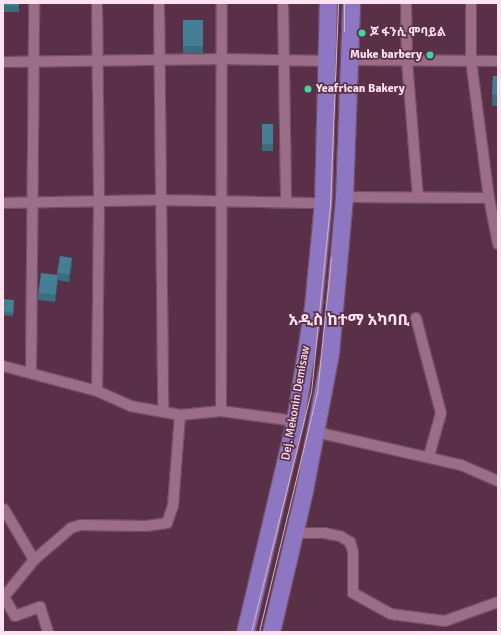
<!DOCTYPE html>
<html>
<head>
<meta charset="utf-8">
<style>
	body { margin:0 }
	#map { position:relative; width:501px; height:635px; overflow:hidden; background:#593048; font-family:Signika,"Noto Sans Ethiopic",sans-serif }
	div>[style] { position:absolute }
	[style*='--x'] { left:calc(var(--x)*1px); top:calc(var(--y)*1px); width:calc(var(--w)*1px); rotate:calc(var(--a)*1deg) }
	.roads { filter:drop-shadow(1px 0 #734f64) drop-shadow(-1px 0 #734f64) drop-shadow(0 1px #734f64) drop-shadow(0 -1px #734f64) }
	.minor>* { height:10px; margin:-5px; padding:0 5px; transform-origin:5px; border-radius:5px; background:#9b6d87 }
	.primary>* { height:17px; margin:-8.5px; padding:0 8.5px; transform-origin:8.5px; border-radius:8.5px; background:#8e77c2 }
	.tram>* { height:1px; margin:-0.5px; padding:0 0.5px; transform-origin:0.5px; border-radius:0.5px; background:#d2b4c4 }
	.wall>* { inset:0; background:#3b6d7f; transform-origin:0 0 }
	.shaded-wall>* { inset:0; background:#305968 }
	.building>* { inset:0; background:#457f94; transform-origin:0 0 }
	.dots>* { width:11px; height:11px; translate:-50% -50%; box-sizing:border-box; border:2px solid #593048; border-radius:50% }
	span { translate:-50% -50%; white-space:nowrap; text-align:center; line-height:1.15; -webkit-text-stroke:3.5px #593048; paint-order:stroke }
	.poi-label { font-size:12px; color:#fde2f0; font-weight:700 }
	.left { translate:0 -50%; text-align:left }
	.right { translate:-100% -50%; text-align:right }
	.street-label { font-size:12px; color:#fde2f0 }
	.district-label { font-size:16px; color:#fde2f0; font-weight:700 }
	.frame { position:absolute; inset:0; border:4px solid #fde2f0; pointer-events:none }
</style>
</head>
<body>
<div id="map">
	<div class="roads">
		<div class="minor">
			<i style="--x:97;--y:3;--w:200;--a:89.4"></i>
			<i style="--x:99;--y:203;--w:188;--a:90.6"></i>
			<i style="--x:159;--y:3;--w:409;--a:89.4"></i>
			<i style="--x:283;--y:3;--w:199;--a:89.1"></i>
			<i style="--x:406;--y:3;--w:58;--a:89"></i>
			<i style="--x:407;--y:61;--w:136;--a:85.4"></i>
			<i style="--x:471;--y:3;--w:57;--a:90"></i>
			<i style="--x:471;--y:60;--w:139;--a:82.6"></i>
			<i style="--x:489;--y:198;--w:47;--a:78.9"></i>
			<i style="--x:349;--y:60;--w:149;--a:0.4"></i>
			<i style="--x:3;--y:62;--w:219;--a:-0.8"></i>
			<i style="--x:222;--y:59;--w:105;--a:1.1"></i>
			<i style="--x:344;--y:197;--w:145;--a:0.4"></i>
			<i style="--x:3;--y:203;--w:157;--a:-1.1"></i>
			<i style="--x:160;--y:200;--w:163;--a:1.1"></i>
			<i style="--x:416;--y:318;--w:98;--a:75.3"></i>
			<i style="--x:441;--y:413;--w:45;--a:105.6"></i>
			<i style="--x:3;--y:366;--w:97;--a:14.9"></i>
			<i style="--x:97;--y:391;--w:36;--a:24"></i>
			<i style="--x:130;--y:406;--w:51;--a:10.2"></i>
			<i style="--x:180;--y:415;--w:41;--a:-5.6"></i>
			<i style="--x:221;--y:411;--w:75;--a:7.7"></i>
			<i style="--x:31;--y:373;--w:370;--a:-89.5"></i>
			<i style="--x:221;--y:411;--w:408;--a:-89.9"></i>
			<i style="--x:316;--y:432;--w:149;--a:12.8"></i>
			<i style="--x:461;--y:465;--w:40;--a:23.4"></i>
			<i style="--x:4;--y:509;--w:59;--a:59.5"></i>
			<i style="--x:295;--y:533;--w:29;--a:0"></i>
			<i style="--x:324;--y:533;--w:16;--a:11"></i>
			<i style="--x:340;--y:536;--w:12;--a:31"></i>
			<i style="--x:350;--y:542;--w:10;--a:73"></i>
			<i style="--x:353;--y:552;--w:41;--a:90"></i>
			<i style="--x:353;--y:593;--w:43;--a:28.9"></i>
			<i style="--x:391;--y:614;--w:54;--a:7.4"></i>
			<i style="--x:445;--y:621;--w:56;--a:-19.7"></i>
			<i style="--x:4;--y:597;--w:22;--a:60"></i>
			<i style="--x:15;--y:616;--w:27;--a:-20"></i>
			<i style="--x:40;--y:607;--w:26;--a:72"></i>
			<i style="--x:3;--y:598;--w:49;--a:-50.8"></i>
			<i style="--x:34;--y:560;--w:49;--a:-40.9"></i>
			<i style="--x:71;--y:528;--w:10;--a:-17"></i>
			<i style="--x:81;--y:525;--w:65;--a:0.9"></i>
			<i style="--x:146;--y:526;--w:21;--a:-8"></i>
			<i style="--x:167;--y:523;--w:18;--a:-71"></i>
			<i style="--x:173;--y:506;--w:91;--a:-85.6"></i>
		</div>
		<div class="primary">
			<i style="--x:245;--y:632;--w:217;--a:-76.7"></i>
			<i style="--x:295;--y:421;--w:116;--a:-81.1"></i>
			<i style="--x:313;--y:306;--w:103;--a:-84.5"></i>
			<i style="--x:323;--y:203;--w:200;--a:-88.6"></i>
			<i style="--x:271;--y:632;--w:145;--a:-76.8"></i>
			<i style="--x:304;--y:491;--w:139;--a:-79.3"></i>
			<i style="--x:330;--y:354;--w:158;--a:-84.9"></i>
			<i style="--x:344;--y:197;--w:194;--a:-87.9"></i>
		</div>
	</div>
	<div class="tram">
		<i style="--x:344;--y:31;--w:28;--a:-90"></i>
		<i style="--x:251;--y:632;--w:247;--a:-76"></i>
		<i style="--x:311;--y:392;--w:188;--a:-84.2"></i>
		<i style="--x:330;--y:205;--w:202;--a:-87.7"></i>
		<i style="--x:259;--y:632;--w:246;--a:-76.4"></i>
		<i style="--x:317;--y:393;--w:137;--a:-84.1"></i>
	</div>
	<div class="wall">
		<i style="left:3px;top:3px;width:16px;height:9px"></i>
		<i style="left:183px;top:20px;width:20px;height:33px"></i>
		<i style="clip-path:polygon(493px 76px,498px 76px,498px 106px,492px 106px)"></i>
		<i style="left:262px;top:124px;width:11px;height:27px"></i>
		<i style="clip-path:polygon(72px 265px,69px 282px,58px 280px,55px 302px,38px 300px,38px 293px,57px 275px,57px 273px)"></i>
		<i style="clip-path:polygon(3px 299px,14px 304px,13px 316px,3px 315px)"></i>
	</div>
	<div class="shaded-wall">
		<i style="clip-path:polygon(72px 258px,72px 265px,69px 282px,69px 275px)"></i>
		<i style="clip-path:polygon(58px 275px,58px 282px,55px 302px,55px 295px)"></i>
	</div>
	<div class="building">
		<i style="clip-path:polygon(3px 3px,19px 3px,19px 6px,3px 5px)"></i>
		<i style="left:183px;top:20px;width:20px;height:26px"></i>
		<i style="clip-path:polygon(493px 76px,498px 76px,498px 95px,492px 95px)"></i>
		<i style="left:262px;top:124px;width:11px;height:20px"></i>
		<i style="left:60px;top:256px;width:12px;height:17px;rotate:9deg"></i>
		<i style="left:41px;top:273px;width:17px;height:20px;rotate:7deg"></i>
		<i style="clip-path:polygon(3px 299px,14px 300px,13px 313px,3px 311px)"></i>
	</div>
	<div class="dots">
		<i style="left:362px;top:33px;background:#44d49f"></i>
		<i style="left:430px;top:55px;background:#44d49f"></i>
		<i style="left:308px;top:89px;background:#44d49f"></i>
	</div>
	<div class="poi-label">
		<span class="left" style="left:370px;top:33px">ጆ ፋንሲ ሞባይል</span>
		<span class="right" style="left:422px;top:55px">Muke barbery</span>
		<span class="left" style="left:316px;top:89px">Yeafrican Bakery</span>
	</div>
	<div class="street-label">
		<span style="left:296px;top:403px;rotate:-80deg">Dej. Mekonin Demisaw</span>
	</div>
	<div class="district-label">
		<span style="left:349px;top:320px">አዲስ ከተማ አካባቢ</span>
	</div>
	<div class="frame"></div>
</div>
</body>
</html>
